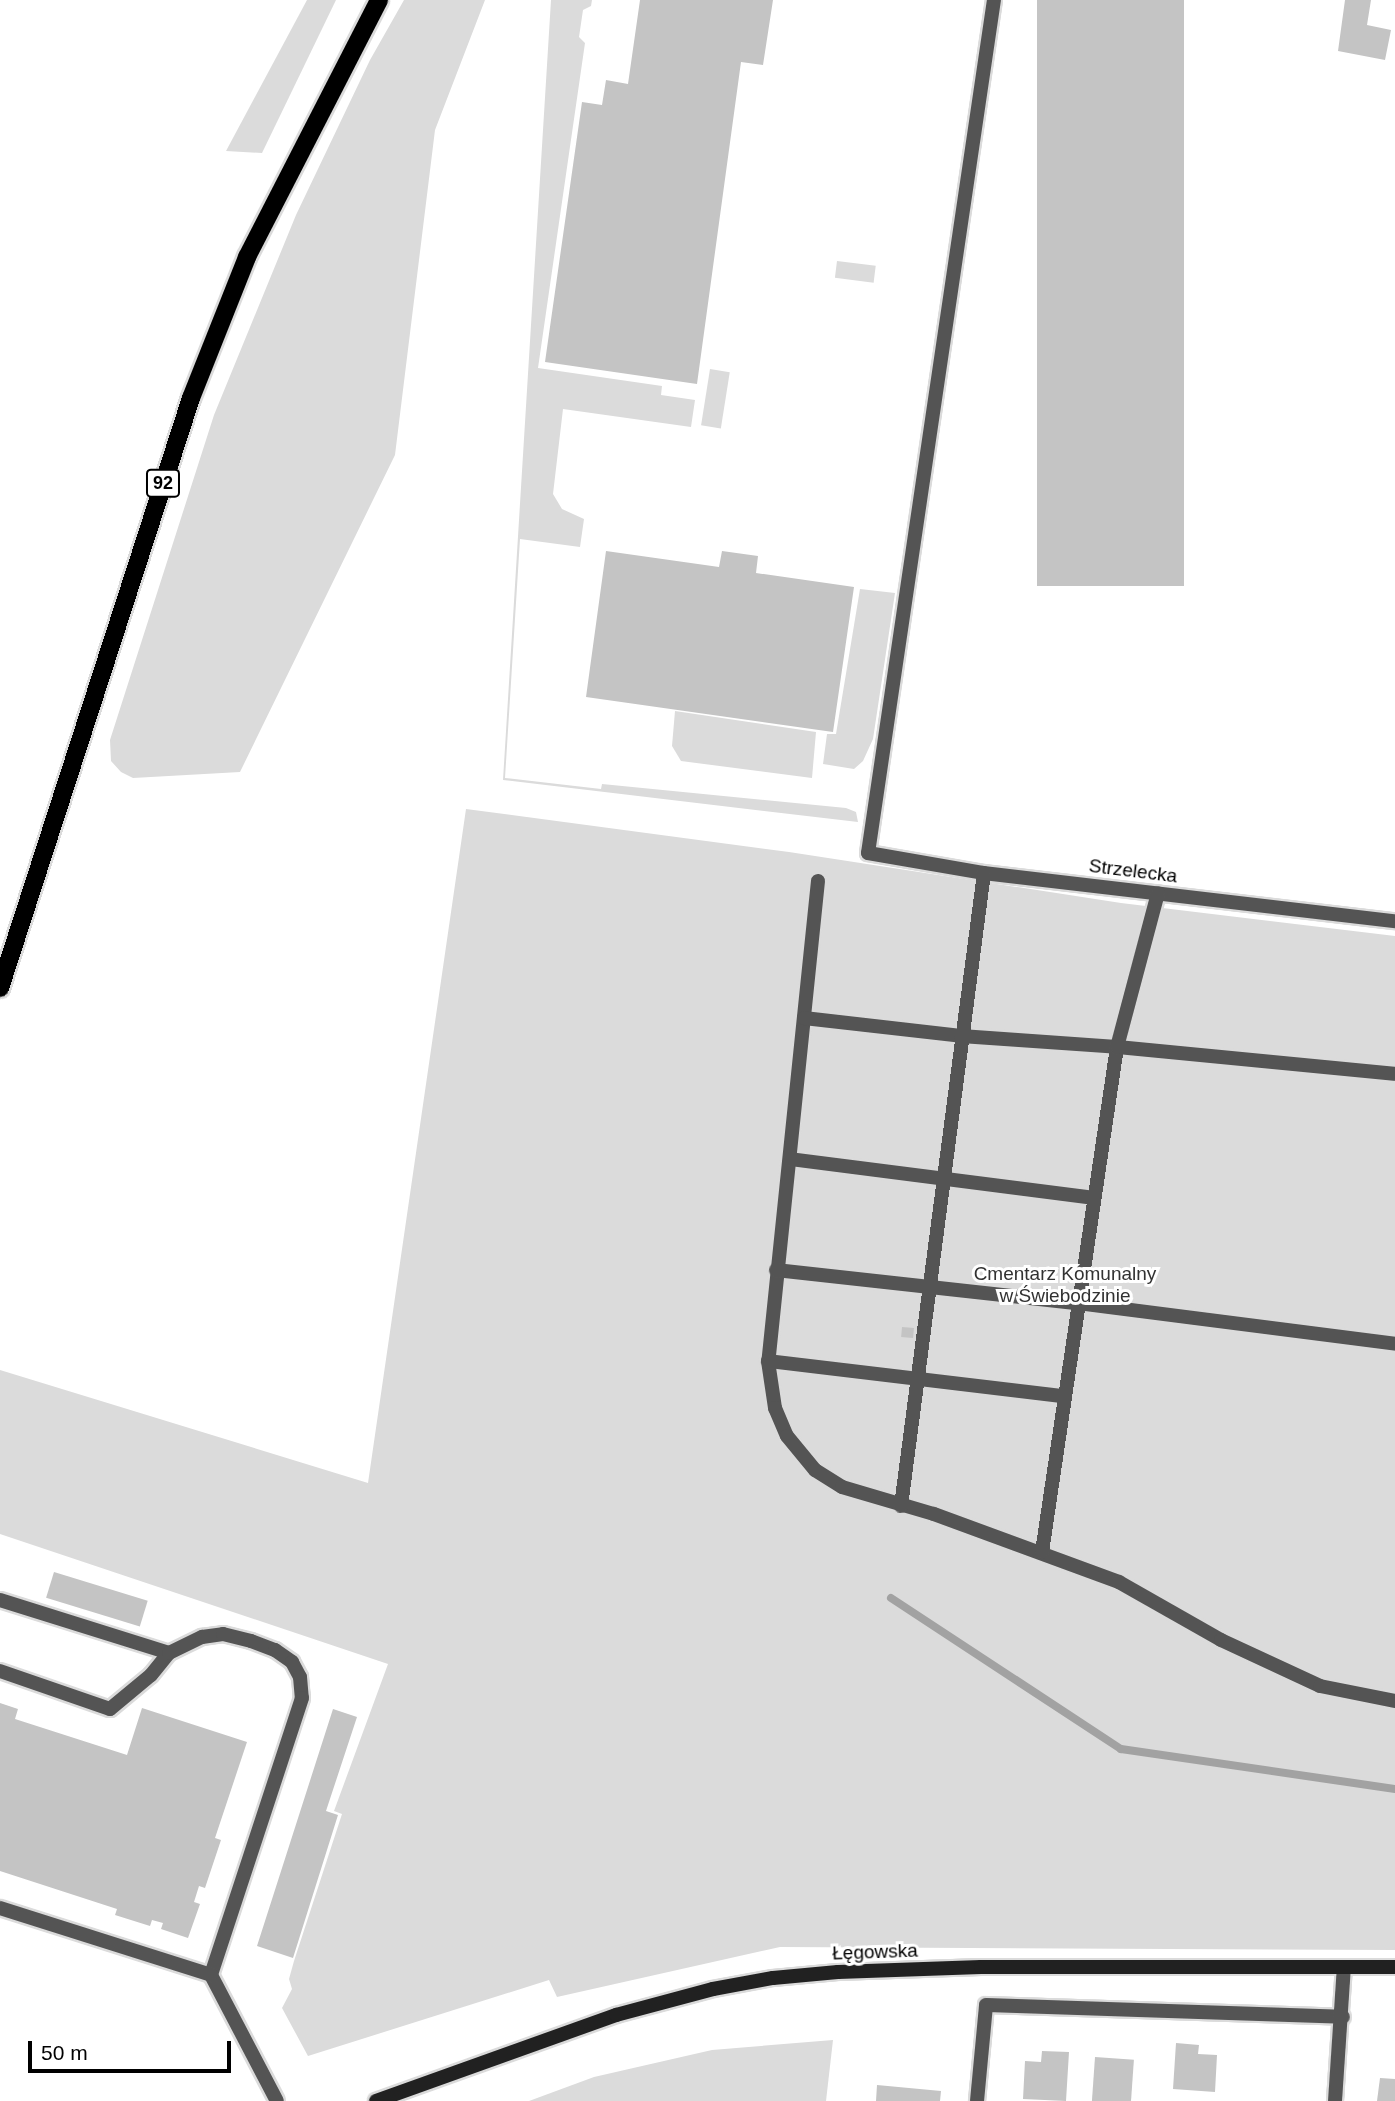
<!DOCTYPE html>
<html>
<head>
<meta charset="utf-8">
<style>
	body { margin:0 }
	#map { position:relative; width:1395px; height:2101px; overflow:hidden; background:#fff; font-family:Helvetica,sans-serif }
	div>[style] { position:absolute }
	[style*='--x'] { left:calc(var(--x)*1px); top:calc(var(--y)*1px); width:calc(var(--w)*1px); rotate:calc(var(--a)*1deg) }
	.green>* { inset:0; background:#dbdbdb; transform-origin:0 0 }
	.stream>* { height:8px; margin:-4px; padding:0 4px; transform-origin:4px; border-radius:4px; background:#a2a2a2 }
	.building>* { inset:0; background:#c4c4c4; transform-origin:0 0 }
	.roads { filter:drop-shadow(2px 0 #dbdbdb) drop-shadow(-2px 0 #dbdbdb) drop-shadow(0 2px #dbdbdb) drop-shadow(0 -2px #dbdbdb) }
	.lane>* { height:14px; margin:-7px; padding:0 7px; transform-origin:7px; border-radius:7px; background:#545454 }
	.street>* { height:14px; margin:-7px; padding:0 7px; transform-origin:7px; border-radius:7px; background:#545454 }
	.secondary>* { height:14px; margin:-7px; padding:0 7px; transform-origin:7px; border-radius:7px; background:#212121 }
	.primary>* { height:18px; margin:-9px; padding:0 9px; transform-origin:9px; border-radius:9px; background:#000 }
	span { translate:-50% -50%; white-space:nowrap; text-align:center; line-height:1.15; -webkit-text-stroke:6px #fff; paint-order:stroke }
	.shield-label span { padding:2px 5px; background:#fff; border:2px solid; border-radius:5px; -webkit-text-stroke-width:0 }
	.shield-label { font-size:18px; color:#000; font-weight:700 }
	.street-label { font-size:19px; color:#000 }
	.park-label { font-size:19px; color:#323232 }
	.scale { position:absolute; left:28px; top:2041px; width:203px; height:32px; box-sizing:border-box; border:4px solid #000; border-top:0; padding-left:9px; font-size:21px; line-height:24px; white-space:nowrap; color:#000; -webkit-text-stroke:5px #fff; paint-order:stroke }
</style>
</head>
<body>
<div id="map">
	<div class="green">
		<i style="clip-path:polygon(307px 0,336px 0,262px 153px,226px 151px)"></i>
		<i style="clip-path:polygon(404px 0,485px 0,435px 130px,395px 455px,240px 772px,133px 778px,121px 772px,111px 761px,110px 740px,214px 415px,296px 215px,370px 60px)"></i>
		<i style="clip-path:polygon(551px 0,592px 0,591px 6px,583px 10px,579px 37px,585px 43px,538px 368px,662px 386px,661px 395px,695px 400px,691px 427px,563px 409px,553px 494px,562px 509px,584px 519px,580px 547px,520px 539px,505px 778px,601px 789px,602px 784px,846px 808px,856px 812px,858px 822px,503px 780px)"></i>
		<i style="left:837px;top:261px;width:39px;height:17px;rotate:7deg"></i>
		<i style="left:710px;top:369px;width:20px;height:57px;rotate:9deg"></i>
		<i style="clip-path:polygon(860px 589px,895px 593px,873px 739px,863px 761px,854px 769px,823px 764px,827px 734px,836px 734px)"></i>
		<i style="clip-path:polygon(675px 711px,816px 732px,812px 778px,681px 761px,672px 746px)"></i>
		<i style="clip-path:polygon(466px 809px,789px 852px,1121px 903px,1395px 936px,1395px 1950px,780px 1947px,557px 1997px,549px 1980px,308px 2056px,282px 2008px,292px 1989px,289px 1979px,294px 1961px,342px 1814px,334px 1811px,388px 1664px,0 1534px,0 1370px,368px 1483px)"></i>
		<i style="clip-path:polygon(833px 2040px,826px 2101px,529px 2101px,594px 2077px,712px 2050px)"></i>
	</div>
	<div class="stream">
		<i style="--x:891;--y:1598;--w:275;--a:33.3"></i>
		<i style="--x:1121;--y:1749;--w:277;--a:8.3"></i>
	</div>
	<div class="building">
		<i style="clip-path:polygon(640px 0,773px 0,763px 65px,741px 62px,697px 384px,545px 362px,582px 102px,602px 105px,606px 80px,628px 84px)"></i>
		<i style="left:1037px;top:0;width:147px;height:586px"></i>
		<i style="clip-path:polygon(1345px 0,1371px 0,1367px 25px,1391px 30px,1385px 60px,1338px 51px)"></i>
		<i style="clip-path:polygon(606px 551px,719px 567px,722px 551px,758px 556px,756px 573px,854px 587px,833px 732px,586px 697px)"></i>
		<i style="left:902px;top:1327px;width:12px;height:10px;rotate:5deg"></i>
		<i style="left:54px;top:1572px;width:98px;height:27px;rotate:17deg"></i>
		<i style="clip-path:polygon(0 1703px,18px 1709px,15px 1719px,127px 1755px,142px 1708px,247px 1742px,215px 1838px,221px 1840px,205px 1888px,199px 1886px,194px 1902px,200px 1904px,188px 1938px,161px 1929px,163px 1923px,152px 1920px,150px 1926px,115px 1915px,117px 1909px,0 1871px)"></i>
		<i style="clip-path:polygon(333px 1709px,357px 1717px,326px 1811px,338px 1815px,293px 1958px,257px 1946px)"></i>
		<i style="clip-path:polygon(1176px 2043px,1199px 2045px,1198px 2054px,1217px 2055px,1215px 2092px,1173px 2089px)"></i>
		<i style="clip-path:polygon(1042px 2051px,1069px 2052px,1066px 2101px,1023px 2099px,1025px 2061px,1041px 2062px)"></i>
		<i style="left:1095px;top:2057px;width:39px;height:44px;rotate:4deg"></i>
		<i style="clip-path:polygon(1380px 2078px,1395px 2079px,1395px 2101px,1377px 2101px)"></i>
		<i style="clip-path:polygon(877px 2085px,941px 2091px,940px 2101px,876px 2101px)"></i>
	</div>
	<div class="roads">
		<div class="lane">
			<i style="--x:868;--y:853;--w:862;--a:-81.6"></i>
			<i style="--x:0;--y:1600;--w:177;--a:17.4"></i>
			<i style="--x:0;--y:1671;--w:116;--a:19.1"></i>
			<i style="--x:110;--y:1709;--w:53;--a:-39.7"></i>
			<i style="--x:151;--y:1675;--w:28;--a:-51"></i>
			<i style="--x:169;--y:1653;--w:37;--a:-26"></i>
			<i style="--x:202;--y:1637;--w:21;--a:-8"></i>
			<i style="--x:223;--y:1634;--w:29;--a:14"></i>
			<i style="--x:251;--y:1641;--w:26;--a:21"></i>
			<i style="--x:275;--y:1650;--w:21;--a:35"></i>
			<i style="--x:292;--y:1662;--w:17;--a:62"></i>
			<i style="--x:300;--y:1677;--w:21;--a:85"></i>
			<i style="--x:302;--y:1698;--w:292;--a:108.2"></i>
			<i style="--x:211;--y:1975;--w:142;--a:62.4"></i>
			<i style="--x:0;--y:1908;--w:221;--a:17.6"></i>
			<i style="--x:977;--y:2101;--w:96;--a:-84.6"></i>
			<i style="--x:986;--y:2005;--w:357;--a:1.9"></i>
		</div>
		<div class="street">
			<i style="--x:868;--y:853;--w:118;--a:9.8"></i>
			<i style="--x:984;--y:873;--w:414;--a:6.7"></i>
			<i style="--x:818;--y:881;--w:483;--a:95.9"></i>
			<i style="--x:768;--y:1361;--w:48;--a:81.5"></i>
			<i style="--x:775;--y:1408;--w:30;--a:67"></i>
			<i style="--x:787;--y:1436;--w:44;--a:50.5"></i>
			<i style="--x:815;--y:1470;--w:32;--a:32"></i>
			<i style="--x:842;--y:1487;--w:96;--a:16.4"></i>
			<i style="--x:934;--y:1514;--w:197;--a:20.2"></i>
			<i style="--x:1119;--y:1582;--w:117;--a:29.6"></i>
			<i style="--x:1221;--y:1640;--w:109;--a:24.9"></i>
			<i style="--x:1320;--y:1686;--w:76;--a:11.3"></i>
			<i style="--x:804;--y:1018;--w:158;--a:6.5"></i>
			<i style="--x:961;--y:1036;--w:156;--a:4"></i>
			<i style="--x:1117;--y:1047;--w:279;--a:5.5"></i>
			<i style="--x:790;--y:1159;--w:306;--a:7.3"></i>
			<i style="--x:776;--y:1270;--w:303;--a:6.3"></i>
			<i style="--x:1077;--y:1303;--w:321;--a:7.3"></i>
			<i style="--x:768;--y:1361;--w:297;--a:6.8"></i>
			<i style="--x:901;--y:1506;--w:638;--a:-82.53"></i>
			<i style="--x:1042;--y:1552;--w:511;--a:-81.55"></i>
			<i style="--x:1117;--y:1047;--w:159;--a:-75.1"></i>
			<i style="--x:1335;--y:2101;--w:134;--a:-86.2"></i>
		</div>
		<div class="secondary">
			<i style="--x:376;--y:2101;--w:255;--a:-19.7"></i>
			<i style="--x:616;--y:2015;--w:100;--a:-15"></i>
			<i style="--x:713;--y:1989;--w:61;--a:-10.4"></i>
			<i style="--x:773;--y:1978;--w:65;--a:-5.3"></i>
			<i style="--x:838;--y:1972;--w:143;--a:-2"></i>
			<i style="--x:981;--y:1967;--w:414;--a:0"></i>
		</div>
		<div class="primary">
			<i style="--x:0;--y:988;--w:620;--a:-72.06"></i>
			<i style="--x:191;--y:398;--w:152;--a:-68.3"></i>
			<i style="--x:247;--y:257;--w:289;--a:-62.8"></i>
		</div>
	</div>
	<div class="shield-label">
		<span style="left:163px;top:483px">92</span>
	</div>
	<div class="street-label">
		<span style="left:1133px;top:871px;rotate:7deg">Strzelecka</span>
		<span style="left:875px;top:1952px;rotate:-2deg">Łęgowska</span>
	</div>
	<div class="park-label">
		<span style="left:1065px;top:1285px">Cmentarz Komunalny<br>w Świebodzinie</span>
	</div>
	<div class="scale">50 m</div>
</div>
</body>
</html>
